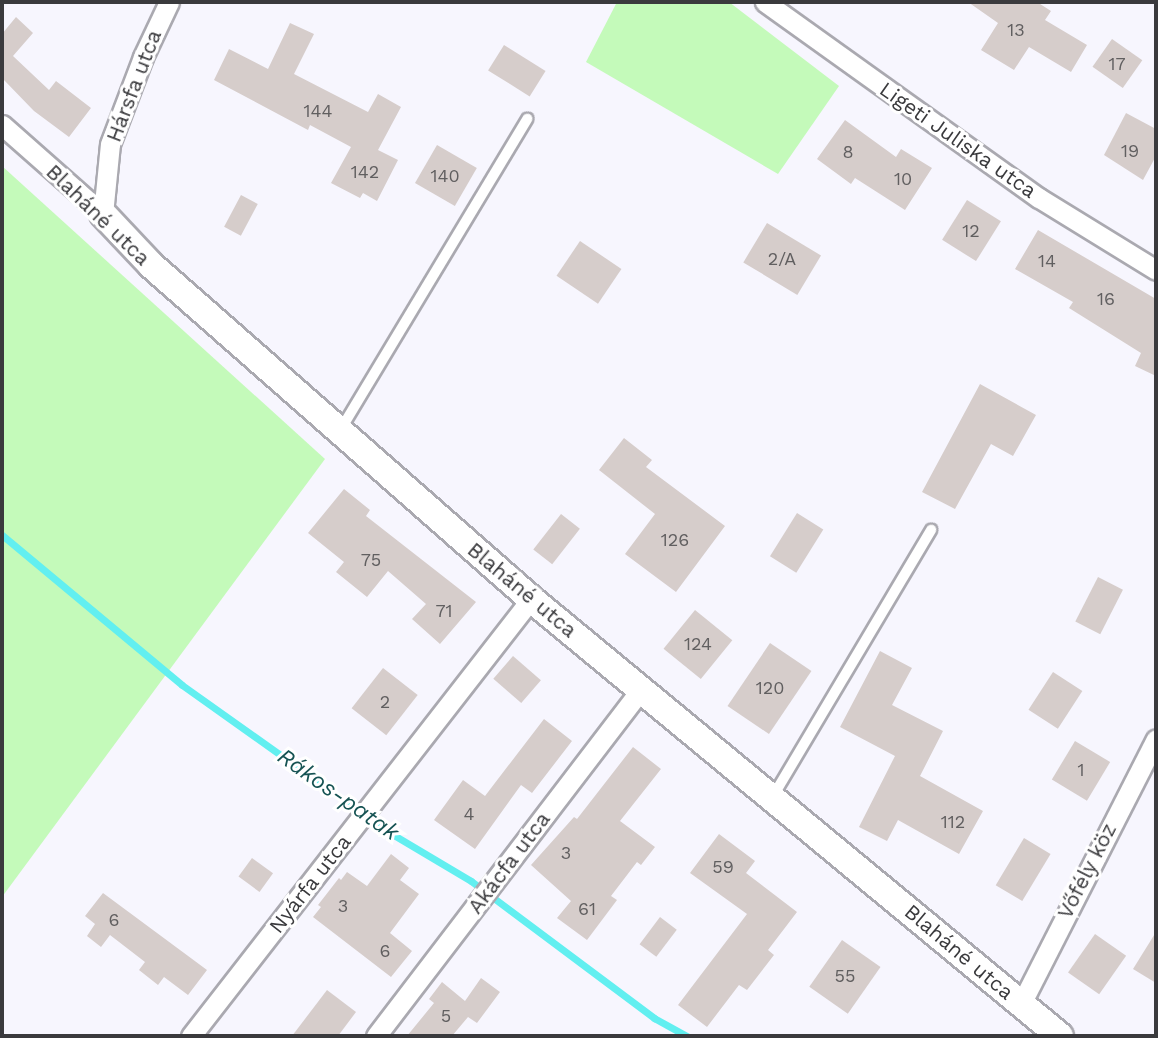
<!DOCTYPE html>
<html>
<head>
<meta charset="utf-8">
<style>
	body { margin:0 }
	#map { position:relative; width:1158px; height:1038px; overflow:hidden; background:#f7f6fe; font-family:"Work Sans",sans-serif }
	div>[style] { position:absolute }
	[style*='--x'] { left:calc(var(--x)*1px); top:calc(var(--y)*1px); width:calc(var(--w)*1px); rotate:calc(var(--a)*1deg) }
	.green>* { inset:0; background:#c4faba }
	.stream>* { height:7px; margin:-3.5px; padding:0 3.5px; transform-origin:3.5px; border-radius:3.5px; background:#62eff0 }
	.building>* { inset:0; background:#d6cdcb; transform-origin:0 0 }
	.roads { filter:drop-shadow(2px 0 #aaa9b0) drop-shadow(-2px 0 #aaa9b0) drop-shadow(0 2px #aaa9b0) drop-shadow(0 -2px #aaa9b0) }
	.lane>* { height:10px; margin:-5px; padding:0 5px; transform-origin:5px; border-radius:5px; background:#fff }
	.street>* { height:19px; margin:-9.5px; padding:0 9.5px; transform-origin:9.5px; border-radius:9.5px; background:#fff }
	.secondary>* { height:26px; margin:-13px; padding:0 13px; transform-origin:13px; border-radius:13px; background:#fff }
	span { translate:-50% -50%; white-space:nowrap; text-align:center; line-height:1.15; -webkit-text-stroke:6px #fff; paint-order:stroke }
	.number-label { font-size:18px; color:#615f60 }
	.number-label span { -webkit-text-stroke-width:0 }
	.street-label { font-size:21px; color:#3a3a3d }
	.water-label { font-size:23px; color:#165353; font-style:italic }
	.frame { position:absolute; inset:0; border:4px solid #3a3a3d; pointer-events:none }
</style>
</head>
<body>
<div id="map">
	<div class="green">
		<i style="clip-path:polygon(617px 2px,729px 2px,839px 86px,778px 174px,586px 62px)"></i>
		<i style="clip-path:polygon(2px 166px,325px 459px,2px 897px)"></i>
	</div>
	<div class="stream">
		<i style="--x:2;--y:535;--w:234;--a:39.8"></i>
		<i style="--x:182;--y:685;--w:257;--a:35.4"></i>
		<i style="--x:392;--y:834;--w:92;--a:30.7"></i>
		<i style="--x:471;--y:881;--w:229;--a:36.8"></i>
		<i style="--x:654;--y:1018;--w:38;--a:29"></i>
	</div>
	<div class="building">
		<i style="clip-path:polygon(968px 2px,1037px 2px,1051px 11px,1045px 20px,1087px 45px,1071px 72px,1029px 47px,1014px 70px,981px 50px,998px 23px)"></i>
		<i style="clip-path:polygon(16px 17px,33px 33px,13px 56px,49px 90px,56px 81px,91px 108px,69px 137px,34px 111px,2px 78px,2px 34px)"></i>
		<i style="clip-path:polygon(290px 23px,314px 34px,294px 74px,368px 112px,378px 94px,401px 107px,378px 150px,398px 160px,377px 201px,363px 193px,360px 198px,331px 183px,351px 147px,310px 125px,308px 130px,214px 80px,229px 49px,268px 69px)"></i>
		<i style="left:1112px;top:39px;width:37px;height:34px;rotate:35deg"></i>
		<i style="left:504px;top:45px;width:49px;height:30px;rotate:32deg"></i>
		<i style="clip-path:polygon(1126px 113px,1156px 129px,1156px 156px,1143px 180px,1104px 155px)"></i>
		<i style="clip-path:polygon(845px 120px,896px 157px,901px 149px,932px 168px,905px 210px,855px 178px,851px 184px,817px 159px)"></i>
		<i style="left:437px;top:145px;width:46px;height:44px;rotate:30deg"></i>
		<i style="left:241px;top:195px;width:19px;height:36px;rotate:28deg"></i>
		<i style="left:967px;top:200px;width:40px;height:47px;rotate:32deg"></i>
		<i style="left:767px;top:223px;width:63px;height:46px;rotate:31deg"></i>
		<i style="clip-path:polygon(1038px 230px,1156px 299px,1156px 376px,1135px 366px,1141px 353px,1069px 308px,1073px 302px,1015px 269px)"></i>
		<i style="left:580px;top:241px;width:50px;height:42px;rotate:34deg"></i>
		<i style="clip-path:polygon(980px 384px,1036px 415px,1013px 456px,991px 444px,955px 509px,922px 492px)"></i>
		<i style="clip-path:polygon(624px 438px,652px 460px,646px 467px,725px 526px,676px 592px,625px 554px,655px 514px,599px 470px)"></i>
		<i style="clip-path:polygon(344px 489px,370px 510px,366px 516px,476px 602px,440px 644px,412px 619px,426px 604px,388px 571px,367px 597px,336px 572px,344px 562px,308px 533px)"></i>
		<i style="left:797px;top:513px;width:31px;height:51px;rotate:32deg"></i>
		<i style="left:561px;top:514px;width:24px;height:45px;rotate:38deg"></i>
		<i style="left:1098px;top:577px;width:28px;height:50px;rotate:27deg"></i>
		<i style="left:695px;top:610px;width:48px;height:50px;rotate:39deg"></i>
		<i style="left:770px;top:643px;width:50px;height:76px;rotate:34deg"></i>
		<i style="clip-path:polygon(880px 651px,912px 668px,892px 705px,943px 731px,920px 776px,983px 811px,959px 854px,898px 820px,887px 841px,859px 827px,895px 756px,840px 727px)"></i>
		<i style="left:513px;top:656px;width:37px;height:30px;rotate:41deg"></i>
		<i style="left:383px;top:668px;width:44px;height:51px;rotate:38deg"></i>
		<i style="left:1053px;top:672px;width:35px;height:45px;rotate:33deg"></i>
		<i style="clip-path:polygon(544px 719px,572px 741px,532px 793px,521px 785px,475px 849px,434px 820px,463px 780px,485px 796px)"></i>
		<i style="left:1075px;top:741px;width:41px;height:45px;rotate:31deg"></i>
		<i style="clip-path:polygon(633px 747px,661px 769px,620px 821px,655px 847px,641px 865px,637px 862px,611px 896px,617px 900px,587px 940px,557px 918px,571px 901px,531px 865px,574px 817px,577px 819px)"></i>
		<i style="clip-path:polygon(719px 834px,755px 861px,746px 873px,797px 912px,768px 950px,774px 955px,747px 990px,739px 985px,707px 1027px,678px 1005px,747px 914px,690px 873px)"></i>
		<i style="left:1024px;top:838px;width:31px;height:55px;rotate:31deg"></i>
		<i style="clip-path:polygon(391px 854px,409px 868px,400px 880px,419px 894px,390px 933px,412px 951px,391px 977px,313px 917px,321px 907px,318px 905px,339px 878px,341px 880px,347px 872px,367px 886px)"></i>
		<i style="left:252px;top:858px;width:26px;height:23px;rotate:36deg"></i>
		<i style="clip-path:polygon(103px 893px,207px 970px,188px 995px,164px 977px,158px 985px,139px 970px,145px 962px,110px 935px,101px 947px,87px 936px,95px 924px,85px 916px)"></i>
		<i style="left:660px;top:917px;width:21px;height:34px;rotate:37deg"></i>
		<i style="clip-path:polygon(1156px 932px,1156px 983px,1133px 969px)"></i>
		<i style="left:1095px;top:934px;width:38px;height:47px;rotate:35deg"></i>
		<i style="left:842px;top:940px;width:47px;height:57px;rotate:35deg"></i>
		<i style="clip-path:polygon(481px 978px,500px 992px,477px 1023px,468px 1017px,452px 1036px,407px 1036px,434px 1003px,429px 999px,442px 982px,465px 1001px)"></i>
		<i style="clip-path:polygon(327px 990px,356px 1012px,338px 1036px,292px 1036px)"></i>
	</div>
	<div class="roads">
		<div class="lane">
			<i style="--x:341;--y:429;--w:362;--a:-59"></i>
			<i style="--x:772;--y:798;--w:312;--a:-59.3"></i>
		</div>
		<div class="street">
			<i style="--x:765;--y:2;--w:337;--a:35.6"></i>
			<i style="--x:1039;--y:198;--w:137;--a:31.6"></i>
			<i style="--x:2;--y:125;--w:135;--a:41.4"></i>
			<i style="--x:103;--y:214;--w:70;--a:-84.3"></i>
			<i style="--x:110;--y:144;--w:93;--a:-69.2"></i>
			<i style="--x:143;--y:57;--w:61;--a:-64.7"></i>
			<i style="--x:1021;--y:1004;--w:297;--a:-63"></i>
			<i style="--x:191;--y:1036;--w:554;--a:-52.12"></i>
			<i style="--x:376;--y:1036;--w:436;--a:-52.6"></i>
		</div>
		<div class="secondary">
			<i style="--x:103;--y:214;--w:70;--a:46.7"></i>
			<i style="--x:151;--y:265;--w:506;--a:41.31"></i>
			<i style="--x:531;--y:599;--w:686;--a:39.56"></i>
		</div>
	</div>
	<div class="number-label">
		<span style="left:1016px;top:30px">13</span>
		<span style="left:1117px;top:64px">17</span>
		<span style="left:318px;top:111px">144</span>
		<span style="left:1130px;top:151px">19</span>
		<span style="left:848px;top:152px">8</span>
		<span style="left:365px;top:172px">142</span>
		<span style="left:445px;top:176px">140</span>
		<span style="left:903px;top:179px">10</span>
		<span style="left:971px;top:231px">12</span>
		<span style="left:782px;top:259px">2/A</span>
		<span style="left:1047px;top:261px">14</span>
		<span style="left:1106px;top:299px">16</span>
		<span style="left:675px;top:540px">126</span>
		<span style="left:371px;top:560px">75</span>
		<span style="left:444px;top:611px">71</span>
		<span style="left:698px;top:644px">124</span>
		<span style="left:770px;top:688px">120</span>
		<span style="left:385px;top:702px">2</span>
		<span style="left:1081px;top:770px">1</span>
		<span style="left:469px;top:814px">4</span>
		<span style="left:953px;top:822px">112</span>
		<span style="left:566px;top:853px">3</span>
		<span style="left:723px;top:867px">59</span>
		<span style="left:343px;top:906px">3</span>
		<span style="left:587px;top:909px">61</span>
		<span style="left:114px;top:920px">6</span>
		<span style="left:385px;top:951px">6</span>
		<span style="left:845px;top:976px">55</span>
		<span style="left:446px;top:1016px">5</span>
	</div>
	<div class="street-label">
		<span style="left:134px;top:86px;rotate:-69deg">Hársfa utca</span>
		<span style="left:958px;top:140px;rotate:35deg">Ligeti Juliska utca</span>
		<span style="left:98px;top:215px;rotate:44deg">Blaháné utca</span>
		<span style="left:522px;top:590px;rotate:40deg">Blaháné utca</span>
		<span style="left:509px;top:863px;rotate:-53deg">Akácfa utca</span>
		<span style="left:1087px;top:871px;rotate:-63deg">Vőfély köz</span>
		<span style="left:310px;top:884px;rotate:-52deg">Nyárfa utca</span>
		<span style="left:959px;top:952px;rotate:40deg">Blaháné utca</span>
	</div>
	<div class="water-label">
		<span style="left:338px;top:795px;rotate:35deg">Rákos-patak</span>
	</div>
	<div class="frame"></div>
</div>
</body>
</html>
